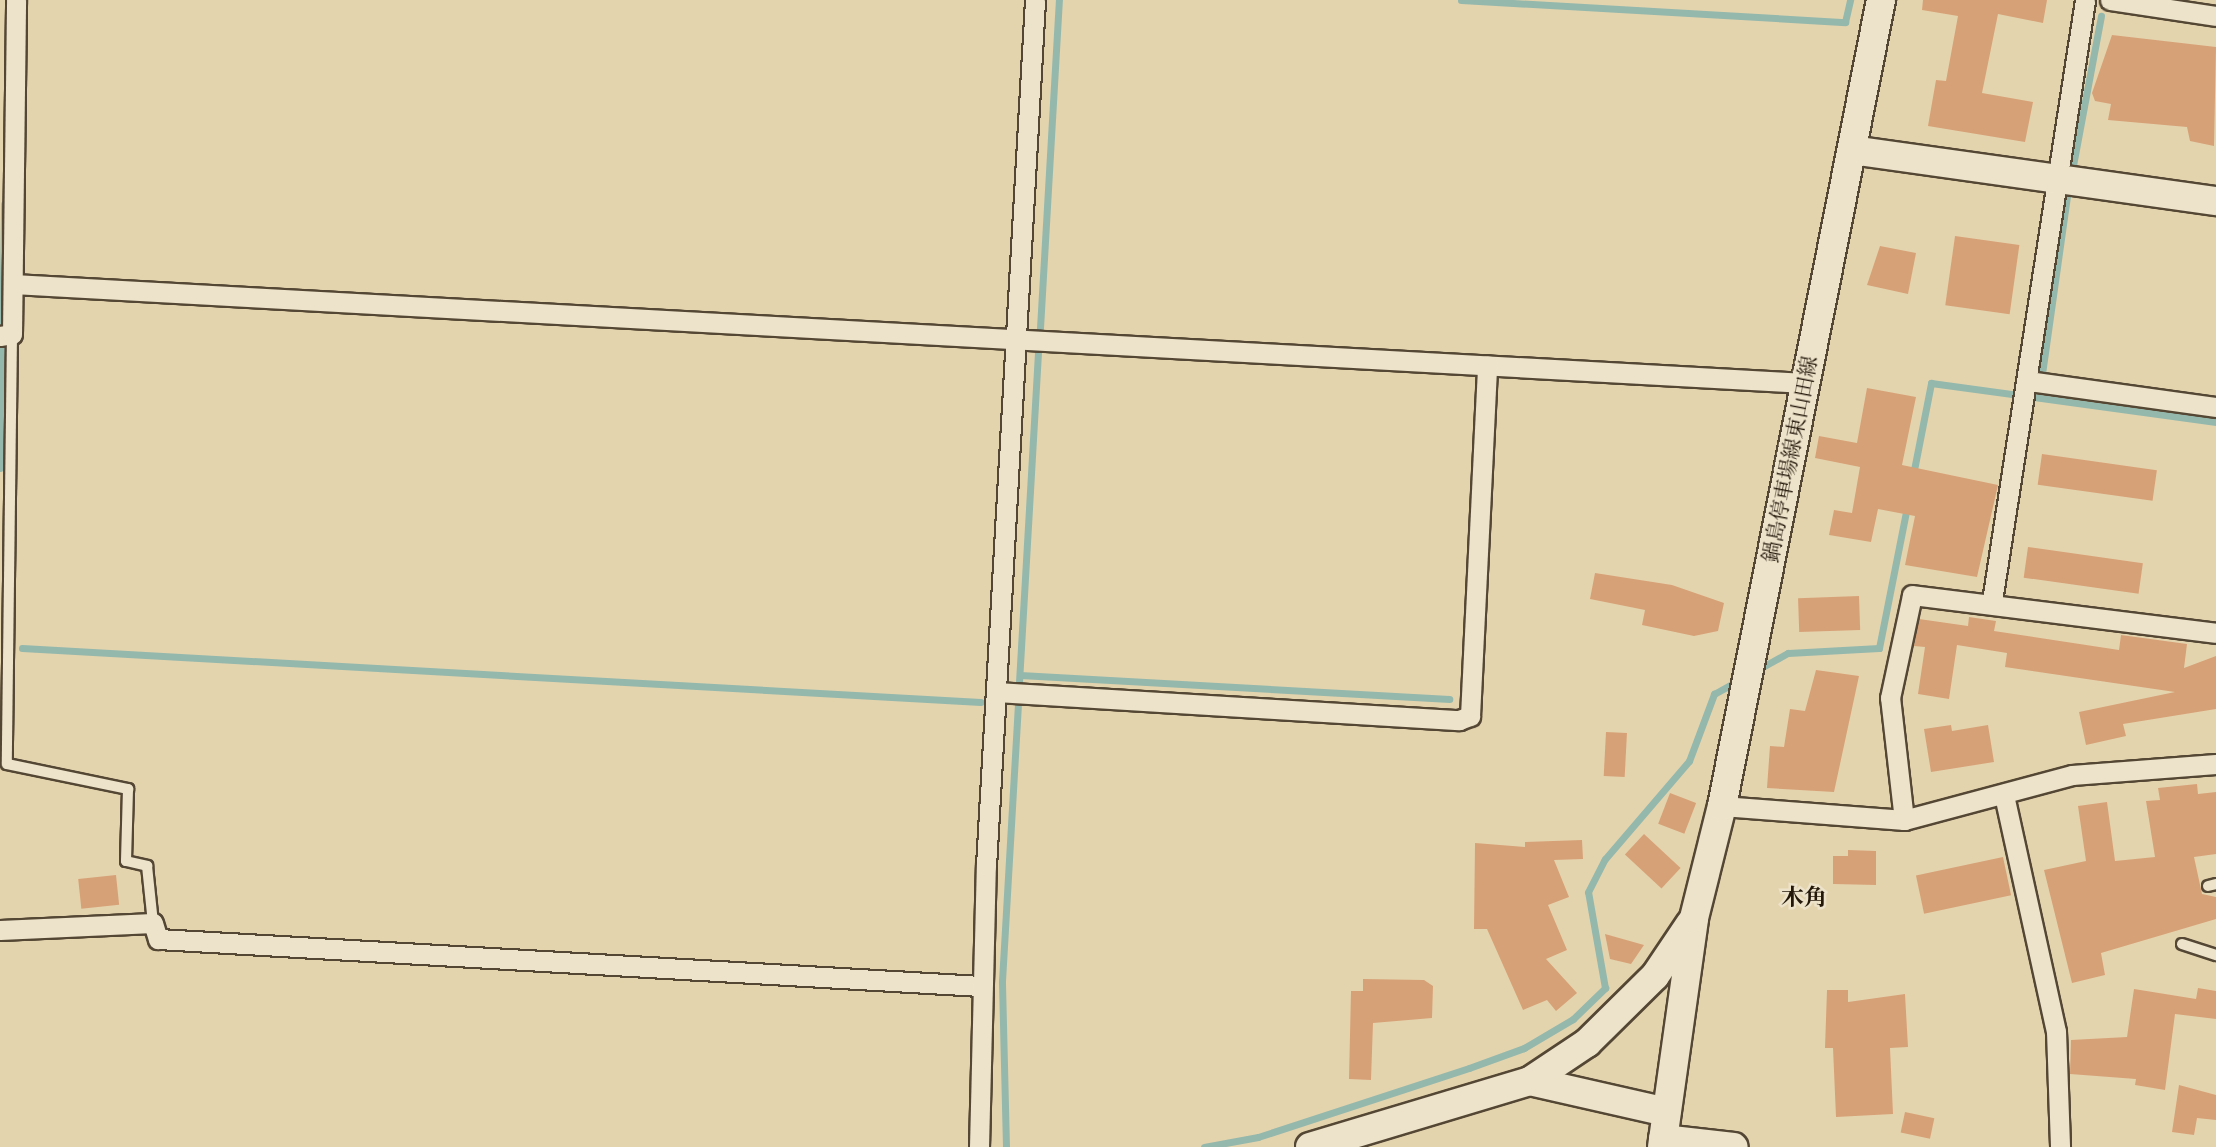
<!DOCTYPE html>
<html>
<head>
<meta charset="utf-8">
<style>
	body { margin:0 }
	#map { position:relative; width:2216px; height:1147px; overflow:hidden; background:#e4d4ae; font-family:Alegreya,"Noto Serif JP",serif }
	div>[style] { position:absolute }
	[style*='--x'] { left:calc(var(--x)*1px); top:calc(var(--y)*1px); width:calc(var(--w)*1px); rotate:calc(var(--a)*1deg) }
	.stream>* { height:7px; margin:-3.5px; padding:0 3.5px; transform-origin:3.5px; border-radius:3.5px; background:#95b8ac }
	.building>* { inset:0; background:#d7a177; transform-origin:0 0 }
	.roads { filter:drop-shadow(2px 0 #544734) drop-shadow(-2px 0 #544734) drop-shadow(0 2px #544734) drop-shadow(0 -2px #544734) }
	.lane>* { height:10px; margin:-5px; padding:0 5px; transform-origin:5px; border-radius:5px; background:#ede3ca }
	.street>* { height:19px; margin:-9.5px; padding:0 9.5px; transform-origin:9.5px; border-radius:9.5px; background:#ede3ca }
	.secondary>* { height:28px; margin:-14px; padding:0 14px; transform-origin:14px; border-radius:14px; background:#ede3ca }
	span { translate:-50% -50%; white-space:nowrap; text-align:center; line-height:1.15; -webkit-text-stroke:5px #ede3ca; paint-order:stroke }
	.street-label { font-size:21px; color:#24180b }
	.neighbourhood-label { font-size:23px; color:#24180b; font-weight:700 }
</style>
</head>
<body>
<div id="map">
	<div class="stream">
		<i style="--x:1461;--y:0;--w:385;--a:3.3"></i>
		<i style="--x:1845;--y:22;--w:23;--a:-77"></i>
		<i style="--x:2071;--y:176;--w:163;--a:-79.4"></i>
		<i style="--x:1040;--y:328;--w:329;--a:-86.7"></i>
		<i style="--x:2041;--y:381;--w:195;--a:-82"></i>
		<i style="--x:0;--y:468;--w:264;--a:-89.1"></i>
		<i style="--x:1913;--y:475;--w:94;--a:-78.9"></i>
		<i style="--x:1931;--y:383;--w:288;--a:7.8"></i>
		<i style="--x:22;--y:648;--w:960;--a:3.23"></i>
		<i style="--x:1757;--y:670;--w:35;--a:-29"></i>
		<i style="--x:1788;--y:653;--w:91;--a:-3.1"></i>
		<i style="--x:1879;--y:648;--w:144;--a:-78.8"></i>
		<i style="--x:1020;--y:675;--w:430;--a:3.2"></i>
		<i style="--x:1019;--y:682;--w:331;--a:-86.7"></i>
		<i style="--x:1006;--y:1147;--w:166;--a:-91.4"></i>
		<i style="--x:1002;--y:981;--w:275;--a:-86.7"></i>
		<i style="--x:1204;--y:1147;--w:55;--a:-10.5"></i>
		<i style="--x:1258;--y:1137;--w:222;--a:-18.1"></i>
		<i style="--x:1469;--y:1068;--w:59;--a:-20"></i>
		<i style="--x:1524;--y:1048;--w:57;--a:-30.6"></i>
		<i style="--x:1573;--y:1019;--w:45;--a:-44.1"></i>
		<i style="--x:1605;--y:988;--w:97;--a:-100"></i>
		<i style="--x:1588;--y:892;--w:37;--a:-63"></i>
		<i style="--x:1605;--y:859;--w:129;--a:-49.4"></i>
		<i style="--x:1689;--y:761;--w:72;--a:-69.5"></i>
		<i style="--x:1714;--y:694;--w:26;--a:-29"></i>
	</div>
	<div class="building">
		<i style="clip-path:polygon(1923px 0,2047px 0,2043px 23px,1998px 14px,1982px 93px,2033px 102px,2025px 142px,1928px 126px,1936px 80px,1946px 81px,1958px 16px,1922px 10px)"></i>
		<i style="clip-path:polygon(2112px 35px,2216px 47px,2214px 146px,2190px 141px,2187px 127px,2108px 120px,2111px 104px,2095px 101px,2092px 93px)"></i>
		<i style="left:1955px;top:236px;width:65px;height:70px;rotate:8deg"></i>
		<i style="clip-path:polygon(1880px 246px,1916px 253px,1908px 294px,1867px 285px)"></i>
		<i style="clip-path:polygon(1867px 388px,1916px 397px,1902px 465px,1998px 485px,1977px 577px,1905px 565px,1915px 516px,1878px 509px,1871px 542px,1829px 535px,1834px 510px,1852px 513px,1860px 467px,1815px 458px,1819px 436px,1857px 443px)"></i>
		<i style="left:2042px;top:454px;width:116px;height:31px;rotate:8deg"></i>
		<i style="left:2028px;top:547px;width:116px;height:31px;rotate:8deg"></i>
		<i style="clip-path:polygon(1595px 573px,1672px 585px,1724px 603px,1718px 631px,1694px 636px,1642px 625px,1645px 610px,1590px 599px)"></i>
		<i style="left:1859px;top:596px;width:34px;height:61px;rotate:88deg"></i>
		<i style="clip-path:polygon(1969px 617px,1996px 621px,1994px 631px,2119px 650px,2121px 635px,2187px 644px,2184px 668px,2216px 656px,2216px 709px,2123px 724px,2126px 736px,2086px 745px,2079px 712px,2175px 692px,2005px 667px,2007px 653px,1957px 645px,1949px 699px,1918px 694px,1925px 647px,1914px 646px,1919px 619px,1968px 626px)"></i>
		<i style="clip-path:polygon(1816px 670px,1859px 676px,1834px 792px,1767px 788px,1770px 746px,1784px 747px,1790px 709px,1805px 711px)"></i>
		<i style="clip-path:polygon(1951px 725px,1952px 731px,1988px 725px,1994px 762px,1931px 772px,1924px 729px)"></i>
		<i style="left:1606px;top:732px;width:21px;height:44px;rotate:3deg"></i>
		<i style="clip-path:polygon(2197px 784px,2198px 794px,2216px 792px,2216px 854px,2194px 857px,2202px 894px,2216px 897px,2216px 919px,2101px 953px,2105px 975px,2072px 983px,2044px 870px,2086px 861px,2078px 806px,2107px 802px,2115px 861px,2155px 857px,2146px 801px,2160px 800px,2158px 788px)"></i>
		<i style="left:1670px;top:793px;width:28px;height:33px;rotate:21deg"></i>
		<i style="left:1644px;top:834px;width:50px;height:28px;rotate:43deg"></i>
		<i style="clip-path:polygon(1582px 840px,1583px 859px,1554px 860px,1569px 897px,1548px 905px,1567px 950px,1546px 959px,1577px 993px,1556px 1011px,1547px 1000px,1523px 1010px,1487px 929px,1474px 929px,1475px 843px,1525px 847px,1525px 842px)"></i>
		<i style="clip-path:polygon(1848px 850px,1876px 851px,1876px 885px,1833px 884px,1833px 856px,1848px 856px)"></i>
		<i style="left:2003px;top:857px;width:39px;height:89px;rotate:78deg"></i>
		<i style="left:116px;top:875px;width:30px;height:38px;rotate:84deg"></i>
		<i style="clip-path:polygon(1605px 934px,1644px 945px,1631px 964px,1610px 959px)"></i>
		<i style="clip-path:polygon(1363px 979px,1424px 980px,1433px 986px,1432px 1018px,1373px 1023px,1371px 1080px,1349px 1079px,1351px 991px,1363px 991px)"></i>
		<i style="clip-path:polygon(2198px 988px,2216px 991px,2216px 1019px,2175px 1014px,2165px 1090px,2135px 1085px,2136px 1079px,2070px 1074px,2071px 1040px,2127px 1037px,2134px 989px,2196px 999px)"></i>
		<i style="clip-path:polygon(1827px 990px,1848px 990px,1848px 1002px,1905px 994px,1908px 1047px,1890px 1048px,1893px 1114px,1836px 1117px,1833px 1048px,1825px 1048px)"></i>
		<i style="clip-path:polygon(2179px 1085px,2216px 1095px,2216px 1120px,2197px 1118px,2194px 1135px,2172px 1132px)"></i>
		<i style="left:1905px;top:1112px;width:30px;height:21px;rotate:12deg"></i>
	</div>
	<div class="roads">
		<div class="lane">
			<i style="--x:12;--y:334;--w:430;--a:90.7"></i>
			<i style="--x:7;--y:764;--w:124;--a:11.7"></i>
			<i style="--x:128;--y:789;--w:72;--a:91.6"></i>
			<i style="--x:126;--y:861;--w:22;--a:13"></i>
			<i style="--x:147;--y:866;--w:57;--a:84"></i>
			<i style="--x:2208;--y:886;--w:8;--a:-14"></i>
			<i style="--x:2182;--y:944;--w:36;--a:18"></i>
		</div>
		<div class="street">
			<i style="--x:2110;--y:0;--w:107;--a:8.6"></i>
			<i style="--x:13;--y:284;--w:1795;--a:3.16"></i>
			<i style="--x:0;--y:336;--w:12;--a:-9"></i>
			<i style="--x:12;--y:334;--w:334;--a:-89.3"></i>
			<i style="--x:2028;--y:381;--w:190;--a:7.9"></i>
			<i style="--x:1992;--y:601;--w:608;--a:-81.2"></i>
			<i style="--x:996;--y:692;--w:464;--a:3.5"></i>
			<i style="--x:1459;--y:720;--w:12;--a:-20"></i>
			<i style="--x:1470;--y:716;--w:351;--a:-87.2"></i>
			<i style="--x:2004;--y:795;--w:242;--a:77.6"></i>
			<i style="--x:2056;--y:1031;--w:116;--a:88"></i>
			<i style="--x:1722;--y:806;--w:183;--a:4.4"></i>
			<i style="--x:1904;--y:820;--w:174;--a:-15"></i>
			<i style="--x:2072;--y:775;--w:144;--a:-4.4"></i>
			<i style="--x:1904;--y:820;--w:123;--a:-96.5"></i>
			<i style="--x:1890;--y:698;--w:105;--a:-77.9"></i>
			<i style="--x:1912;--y:595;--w:306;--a:7.1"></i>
			<i style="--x:0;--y:930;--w:153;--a:-2.6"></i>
			<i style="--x:153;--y:923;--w:17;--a:73"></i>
			<i style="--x:158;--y:939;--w:824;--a:3.27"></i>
			<i style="--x:979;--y:1147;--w:281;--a:-88.6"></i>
			<i style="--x:986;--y:866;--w:867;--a:-86.76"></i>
		</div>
		<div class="secondary">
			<i style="--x:1852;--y:150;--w:368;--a:8"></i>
			<i style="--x:1530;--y:1081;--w:140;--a:12.8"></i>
			<i style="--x:1663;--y:1139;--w:71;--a:6.4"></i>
			<i style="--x:1310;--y:1147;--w:230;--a:-16.7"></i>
			<i style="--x:1530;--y:1081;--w:69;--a:-33.7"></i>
			<i style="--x:1587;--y:1043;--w:95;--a:-44.6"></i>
			<i style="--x:1655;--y:976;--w:63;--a:-56.1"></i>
			<i style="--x:1662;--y:1147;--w:231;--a:-82"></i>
			<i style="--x:1694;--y:918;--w:115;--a:-76"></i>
			<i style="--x:1722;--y:806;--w:822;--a:-78.84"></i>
		</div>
	</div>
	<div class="street-label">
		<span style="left:1790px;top:459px;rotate:-79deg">鍋島停車場線東山田線</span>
	</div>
	<div class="neighbourhood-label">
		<span style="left:1804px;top:898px">木角</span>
	</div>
</div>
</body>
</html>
